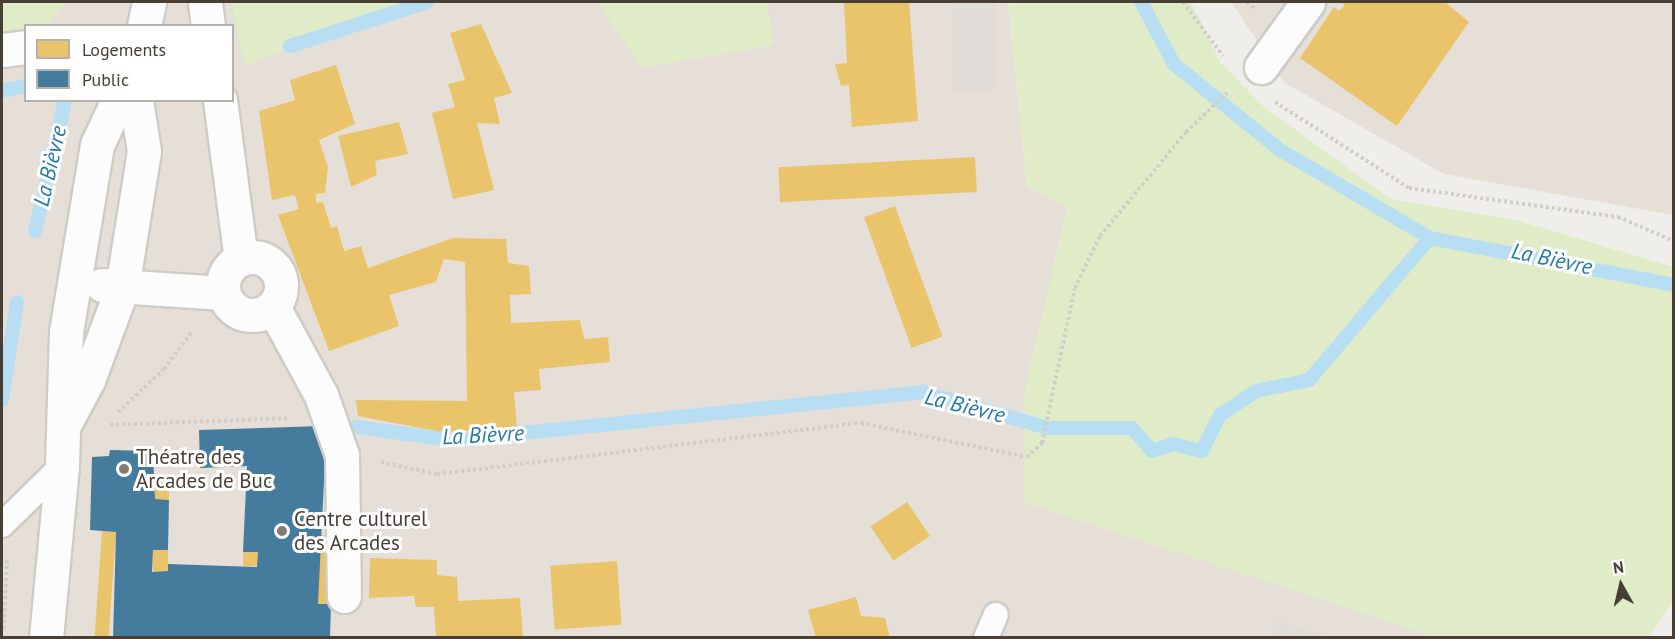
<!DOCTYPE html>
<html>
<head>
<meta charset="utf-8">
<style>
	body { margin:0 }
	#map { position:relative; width:1675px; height:639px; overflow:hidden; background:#f0eeea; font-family:"PT Sans",sans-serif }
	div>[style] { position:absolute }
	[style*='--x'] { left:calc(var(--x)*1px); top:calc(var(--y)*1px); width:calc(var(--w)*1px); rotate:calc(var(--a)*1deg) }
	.residential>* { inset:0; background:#e5dfd7 }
	.green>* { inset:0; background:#e0ecc8 }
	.parking>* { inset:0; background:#e0ddd9; transform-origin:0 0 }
	.homes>* { inset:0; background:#e9c46a; transform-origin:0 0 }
	.public>* { inset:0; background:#457b9d }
	.stream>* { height:14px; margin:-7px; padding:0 7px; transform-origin:7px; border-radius:7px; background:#b7def2 }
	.path>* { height:4px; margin-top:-2px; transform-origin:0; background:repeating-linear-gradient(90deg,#d1ceca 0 3px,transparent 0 6px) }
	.roads { filter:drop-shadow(2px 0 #ceccc7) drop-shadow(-2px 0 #ceccc7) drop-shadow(0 2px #ceccc7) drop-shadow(0 -2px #ceccc7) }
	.lane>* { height:24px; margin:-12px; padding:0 12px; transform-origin:12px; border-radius:12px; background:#fdfcfc }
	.street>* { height:33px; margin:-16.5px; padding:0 16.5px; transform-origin:16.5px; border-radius:16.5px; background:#fdfcfc }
	.street>.ring { margin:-16.5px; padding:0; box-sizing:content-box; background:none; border:33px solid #fdfcfc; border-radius:50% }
	.dots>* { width:16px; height:16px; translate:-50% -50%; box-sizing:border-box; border:3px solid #fff; border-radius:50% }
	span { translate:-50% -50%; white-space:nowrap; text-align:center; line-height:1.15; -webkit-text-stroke:6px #fff; paint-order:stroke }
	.poi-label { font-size:21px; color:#473f35 }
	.left { translate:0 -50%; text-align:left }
	.water-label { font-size:22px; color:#2579a9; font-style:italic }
	.frame { position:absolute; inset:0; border:3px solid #473f35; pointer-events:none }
	.legend { position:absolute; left:24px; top:24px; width:210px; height:78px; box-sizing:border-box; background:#fff; border:2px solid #b5b2ae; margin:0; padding:8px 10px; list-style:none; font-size:18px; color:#473f35 }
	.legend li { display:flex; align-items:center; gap:12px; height:30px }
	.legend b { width:30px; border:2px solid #b5b2ae }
	.north { position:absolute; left:1591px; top:555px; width:60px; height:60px; -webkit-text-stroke:4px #fff; paint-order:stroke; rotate:352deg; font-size:16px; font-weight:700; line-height:24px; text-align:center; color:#473f35 }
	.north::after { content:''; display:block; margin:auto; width:21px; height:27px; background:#473f35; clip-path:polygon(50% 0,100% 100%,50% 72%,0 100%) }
</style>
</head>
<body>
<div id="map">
	<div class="residential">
		<i style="clip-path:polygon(evenodd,2px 2px,1008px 2px,1027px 186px,1067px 208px,1025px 392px,1025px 502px,1435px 637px,2px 637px,2px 2px,26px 26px,232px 26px,232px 100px,26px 100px,26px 26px)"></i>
		<i style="clip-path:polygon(1231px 2px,1673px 2px,1673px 215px,1444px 174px,1285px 83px)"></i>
	</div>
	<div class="green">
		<i style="clip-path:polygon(2px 2px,66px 2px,48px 25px,26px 26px,25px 35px,2px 38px)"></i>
		<i style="clip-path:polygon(232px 2px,417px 2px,244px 66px)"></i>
		<i style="clip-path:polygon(597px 2px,767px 2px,774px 45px,642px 68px)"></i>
		<i style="clip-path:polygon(1008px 2px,1191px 2px,1220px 62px,1265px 108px,1391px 199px,1520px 221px,1673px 267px,1673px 601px,1649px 637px,1435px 637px,1024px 502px,1025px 392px,1067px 208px,1027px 186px)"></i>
	</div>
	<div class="parking">
		<i style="left:952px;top:2px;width:43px;height:88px"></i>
		<i style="clip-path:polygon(1276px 620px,1328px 637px,1270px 637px)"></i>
	</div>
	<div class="homes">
		<i style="clip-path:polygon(844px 2px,909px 2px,918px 121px,852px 127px,849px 85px,841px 86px,835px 64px,847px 63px)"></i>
		<i style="clip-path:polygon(1341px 2px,1445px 2px,1469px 22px,1397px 126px,1300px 58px,1334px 7px,1339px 11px,1345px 5px)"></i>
		<i style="clip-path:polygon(481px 24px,512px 93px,494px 98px,500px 124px,477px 123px,494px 190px,453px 199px,432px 113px,455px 107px,448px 84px,465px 80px,450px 33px)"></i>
		<i style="clip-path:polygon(336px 65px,355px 124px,319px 140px,328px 167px,325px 193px,316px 194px,316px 203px,323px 202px,331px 228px,337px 226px,344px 251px,361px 246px,368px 268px,453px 238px,506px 239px,508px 263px,529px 266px,531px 294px,510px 295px,511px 323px,580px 320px,584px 339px,608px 337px,610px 362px,539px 369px,541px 390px,514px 392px,517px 428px,442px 432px,358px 416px,356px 400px,467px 401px,465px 262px,444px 259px,436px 282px,389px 295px,399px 326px,329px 351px,278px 215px,299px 209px,295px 195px,272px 200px,259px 111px,295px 100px,290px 80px)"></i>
		<i style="clip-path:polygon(399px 122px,408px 154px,375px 161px,377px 175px,351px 187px,338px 136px)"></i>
		<i style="left:975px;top:157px;width:35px;height:197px;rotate:87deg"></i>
		<i style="left:895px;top:206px;width:139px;height:33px;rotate:70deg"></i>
		<i style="clip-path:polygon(154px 479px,169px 480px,169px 500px,155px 499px)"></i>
		<i style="left:907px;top:502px;width:41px;height:44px;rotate:56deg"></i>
		<i style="left:102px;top:531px;width:14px;height:107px;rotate:4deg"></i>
		<i style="clip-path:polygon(319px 535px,334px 536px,331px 604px,318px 604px)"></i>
		<i style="left:153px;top:550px;width:15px;height:22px"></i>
		<i style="left:243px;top:552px;width:15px;height:14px"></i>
		<i style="clip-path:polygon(370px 558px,437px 560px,437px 575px,457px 577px,458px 601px,520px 598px,523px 638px,436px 638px,434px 607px,416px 607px,414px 596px,369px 598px)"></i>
		<i style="left:617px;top:561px;width:64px;height:67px;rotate:86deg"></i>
		<i style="clip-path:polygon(856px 597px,861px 616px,885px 618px,890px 638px,816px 638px,808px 610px)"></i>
	</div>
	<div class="public">
		<i style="clip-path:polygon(321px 426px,325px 462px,318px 604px,331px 604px,330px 638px,113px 638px,116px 532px,90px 530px,92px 457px,109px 456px,110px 450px,153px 451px,155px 499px,169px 500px,168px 550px,153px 550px,152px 572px,168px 571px,168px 564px,257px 567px,258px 552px,243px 552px,247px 466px,200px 468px,199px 430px)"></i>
	</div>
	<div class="stream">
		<i style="--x:1141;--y:2;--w:70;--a:62"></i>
		<i style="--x:1174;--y:64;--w:136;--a:39.1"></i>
		<i style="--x:1280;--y:150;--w:174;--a:30.4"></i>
		<i style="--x:290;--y:46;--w:144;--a:-17.8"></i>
		<i style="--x:2;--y:91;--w:25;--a:-12"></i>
		<i style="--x:35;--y:231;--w:134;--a:-77.1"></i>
		<i style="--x:2;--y:400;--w:99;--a:-81.3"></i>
		<i style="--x:356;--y:427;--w:98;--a:7.6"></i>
		<i style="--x:453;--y:440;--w:472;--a:-5.8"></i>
		<i style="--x:923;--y:392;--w:130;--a:16.1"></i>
		<i style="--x:1048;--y:428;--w:84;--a:0"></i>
		<i style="--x:1132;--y:428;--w:30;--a:49"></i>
		<i style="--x:1152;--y:451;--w:22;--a:-18"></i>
		<i style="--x:1173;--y:444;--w:30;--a:14"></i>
		<i style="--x:1202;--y:451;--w:40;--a:-63.4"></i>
		<i style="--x:1220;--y:415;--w:43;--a:-33.7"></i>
		<i style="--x:1256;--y:391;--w:54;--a:-11.7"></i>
		<i style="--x:1309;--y:380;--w:187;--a:-49.6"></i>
		<i style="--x:1430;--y:238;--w:248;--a:10.9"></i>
	</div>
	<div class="path">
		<i style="--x:1183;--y:2;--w:67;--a:53.5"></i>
		<i style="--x:1247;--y:2;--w:11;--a:41"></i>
		<i style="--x:1275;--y:102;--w:159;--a:32.7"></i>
		<i style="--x:1409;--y:188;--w:211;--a:7.9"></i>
		<i style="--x:1618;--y:217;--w:61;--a:23.2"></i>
		<i style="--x:118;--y:412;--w:63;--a:-43.1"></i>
		<i style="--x:164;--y:369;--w:46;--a:-52.9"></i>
		<i style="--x:110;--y:425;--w:179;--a:-2.2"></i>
		<i style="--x:381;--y:462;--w:57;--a:12.1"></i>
		<i style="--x:437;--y:474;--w:427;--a:-6.9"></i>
		<i style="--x:861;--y:423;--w:169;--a:11.6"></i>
		<i style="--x:1027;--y:457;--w:21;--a:-43"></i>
		<i style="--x:1042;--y:443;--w:158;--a:-78"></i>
		<i style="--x:1075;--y:288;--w:58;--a:-64.3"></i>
		<i style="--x:1100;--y:236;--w:135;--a:-50.4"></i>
		<i style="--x:1186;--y:132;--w:59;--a:-43.6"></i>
		<i style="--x:4;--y:629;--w:71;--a:-87.6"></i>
	</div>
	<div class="roads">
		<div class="lane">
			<i style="--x:2;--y:525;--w:84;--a:-44.5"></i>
			<i style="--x:986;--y:638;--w:25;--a:-67"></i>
		</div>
		<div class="street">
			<i style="--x:205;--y:2;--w:24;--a:83"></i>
			<i style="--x:144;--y:26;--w:25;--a:-78"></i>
			<i style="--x:2;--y:50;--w:24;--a:-7"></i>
			<i style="--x:1261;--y:67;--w:80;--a:-54.1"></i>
			<i style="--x:220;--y:100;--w:160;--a:82.5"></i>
			<i class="ring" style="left:223px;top:257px;width:25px;height:25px"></i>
			<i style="--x:102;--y:285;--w:121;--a:3.8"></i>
			<i style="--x:273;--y:307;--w:100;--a:61.4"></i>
			<i style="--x:321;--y:395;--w:64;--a:70.7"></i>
			<i style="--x:342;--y:455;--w:141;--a:89.2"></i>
			<i style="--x:65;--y:423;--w:49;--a:-61.9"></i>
			<i style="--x:88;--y:380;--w:98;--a:-69.7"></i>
			<i style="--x:122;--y:288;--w:139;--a:-80.9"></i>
			<i style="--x:144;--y:151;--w:52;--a:-98.9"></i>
			<i style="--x:46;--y:638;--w:173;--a:-84.7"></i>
			<i style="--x:62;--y:466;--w:134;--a:-88.3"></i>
			<i style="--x:66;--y:332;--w:190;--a:-80.6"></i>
			<i style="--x:97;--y:145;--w:50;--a:-65"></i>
		</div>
	</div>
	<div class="dots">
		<i style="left:124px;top:469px;background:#827c74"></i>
		<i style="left:282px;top:531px;background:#827c74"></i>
	</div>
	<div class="poi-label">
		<span class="left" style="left:136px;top:469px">Théatre des<br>Arcades de Buc</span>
		<span class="left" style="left:294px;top:531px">Centre culturel<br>des Arcades</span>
	</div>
	<div class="water-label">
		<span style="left:50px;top:166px;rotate:-77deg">La Bièvre</span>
		<span style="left:1552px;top:259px;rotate:12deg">La Bièvre</span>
		<span style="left:965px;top:406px;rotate:14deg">La Bièvre</span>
		<span style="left:483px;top:435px;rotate:-3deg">La Bièvre</span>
	</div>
	<div class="frame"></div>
	<ul class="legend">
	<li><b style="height:16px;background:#e9c46a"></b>Logements</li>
	<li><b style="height:16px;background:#457b9d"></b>Public</li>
	</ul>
	<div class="north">N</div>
</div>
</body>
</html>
